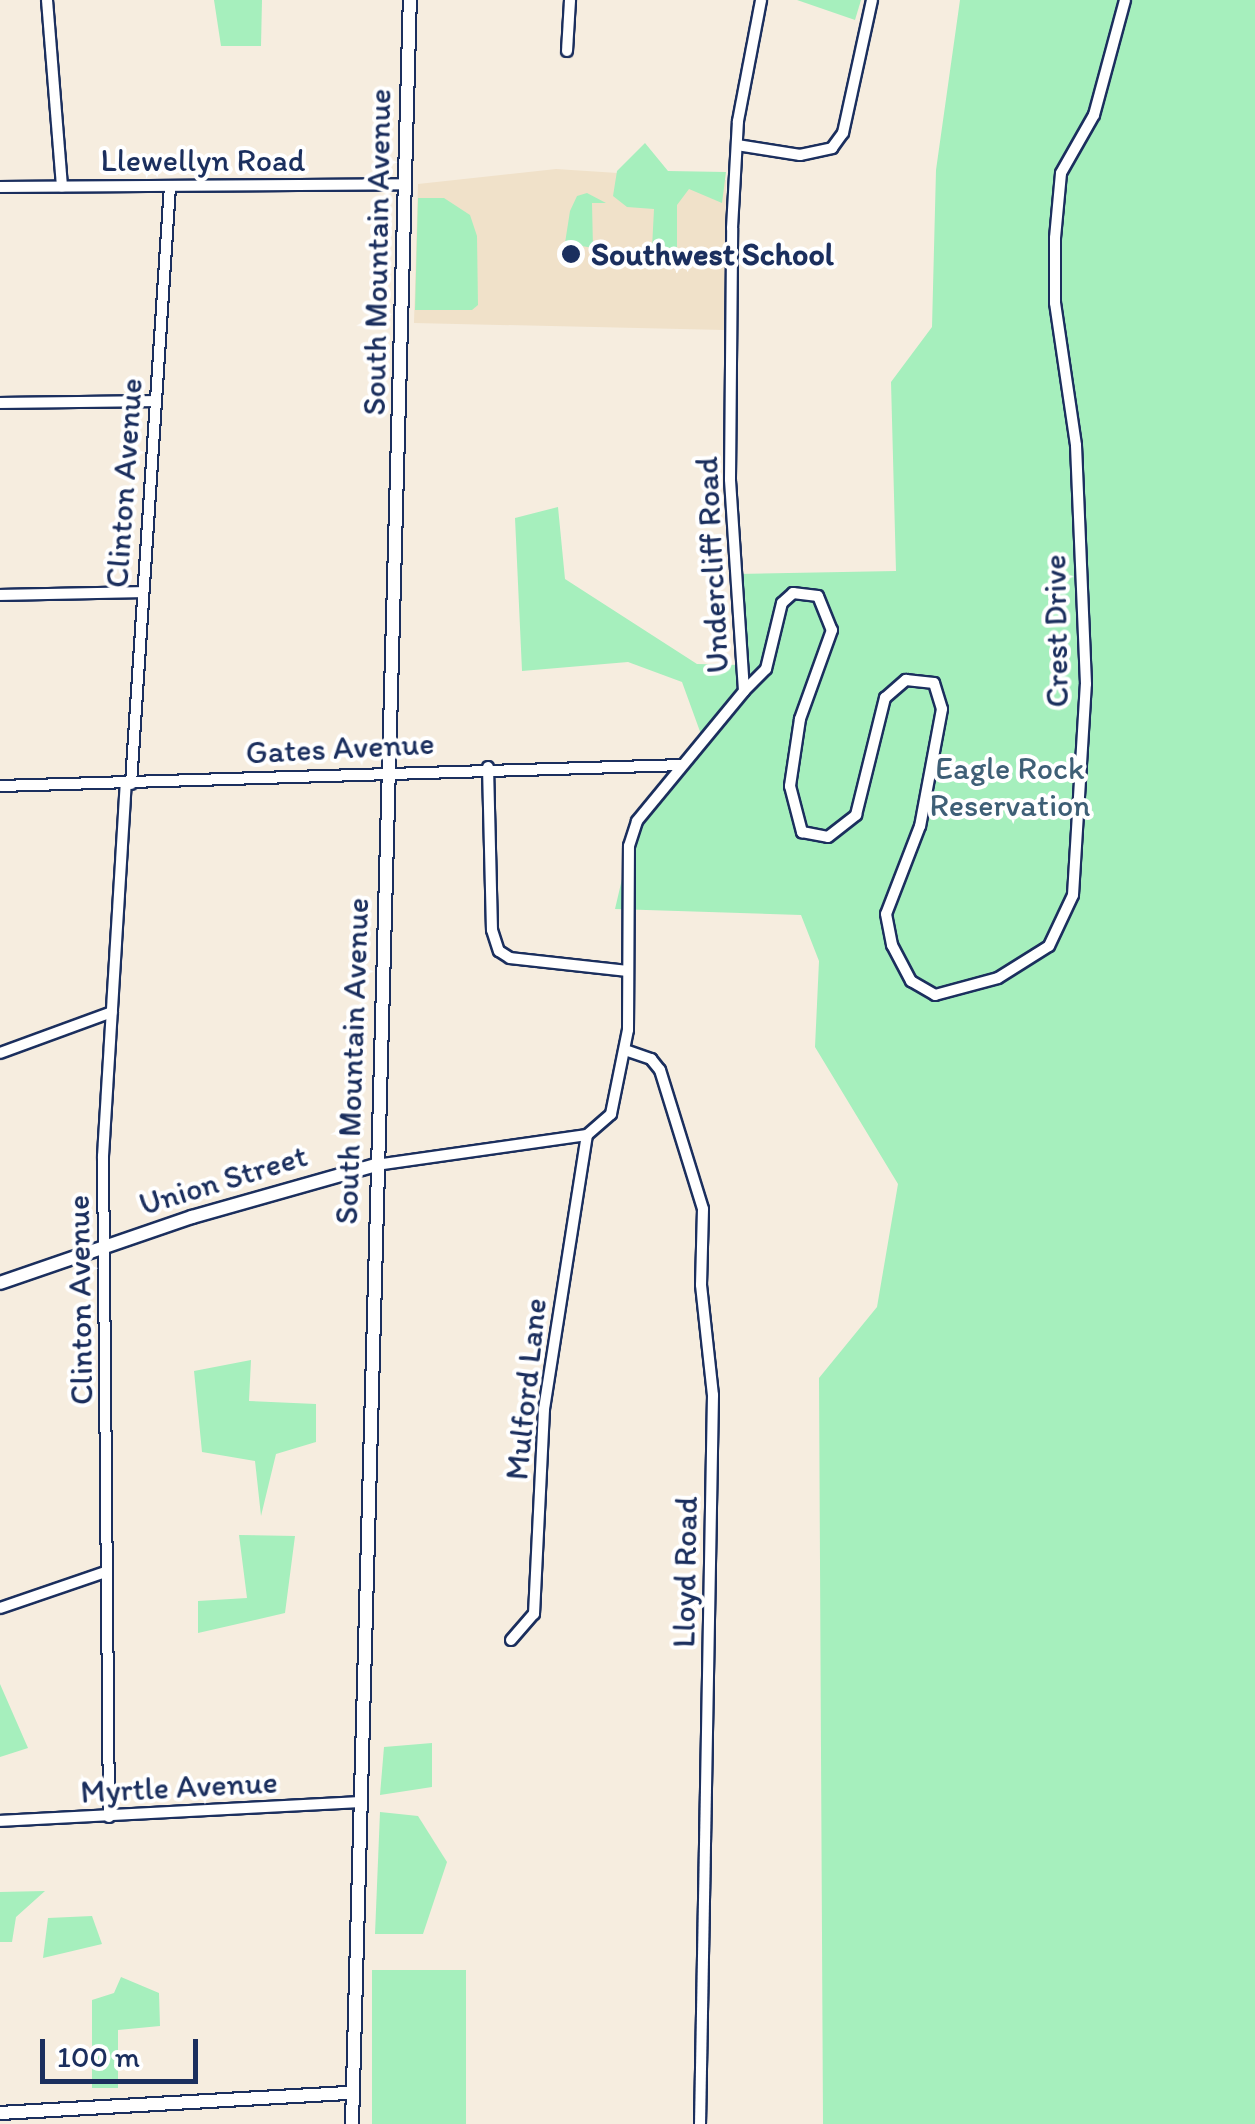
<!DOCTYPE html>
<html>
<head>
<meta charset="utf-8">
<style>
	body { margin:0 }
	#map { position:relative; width:1255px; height:2124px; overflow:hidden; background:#f6eddf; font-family:Itim,sans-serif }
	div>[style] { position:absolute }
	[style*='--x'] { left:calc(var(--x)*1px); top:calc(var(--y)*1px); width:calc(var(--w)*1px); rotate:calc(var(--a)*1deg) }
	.built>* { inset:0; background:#f0e1c9 }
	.green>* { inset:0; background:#a6efbd; transform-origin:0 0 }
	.roads { filter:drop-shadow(2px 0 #1b2f5e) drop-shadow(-2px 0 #1b2f5e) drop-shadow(0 2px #1b2f5e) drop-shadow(0 -2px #1b2f5e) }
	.minor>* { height:10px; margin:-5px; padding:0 5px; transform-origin:5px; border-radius:5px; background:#fff }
	.tertiary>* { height:12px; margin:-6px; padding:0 6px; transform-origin:6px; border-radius:6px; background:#fff }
	.dots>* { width:28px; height:28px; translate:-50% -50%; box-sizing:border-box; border:5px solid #fff; border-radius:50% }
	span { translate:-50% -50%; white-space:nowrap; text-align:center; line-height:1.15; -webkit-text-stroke:8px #fff; paint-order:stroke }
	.street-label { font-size:32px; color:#1b2f5e }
	.poi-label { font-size:32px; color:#1b2f5e; font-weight:700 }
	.left { translate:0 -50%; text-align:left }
	.park-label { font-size:32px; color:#3e5f76 }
	.scale { position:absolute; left:40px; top:2039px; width:158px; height:45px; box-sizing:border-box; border:5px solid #1b2f5e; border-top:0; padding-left:12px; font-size:30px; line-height:35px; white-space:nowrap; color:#1b2f5e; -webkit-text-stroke:8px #fff; paint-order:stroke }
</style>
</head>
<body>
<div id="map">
	<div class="built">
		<i style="clip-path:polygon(556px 169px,726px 180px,724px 330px,414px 323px,418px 184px)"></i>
	</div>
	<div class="green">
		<i style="clip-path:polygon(214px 0,262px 0,261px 46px,221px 46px)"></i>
		<i style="clip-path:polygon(797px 0,861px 0,855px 20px)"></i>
		<i style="clip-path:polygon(960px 0,1255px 0,1255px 2124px,823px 2124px,819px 1378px,877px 1307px,898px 1184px,815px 1047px,819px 961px,801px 915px,615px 909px,636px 819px,706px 748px,682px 682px,628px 662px,522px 671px,515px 518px,558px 507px,565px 579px,697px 664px,741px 665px,737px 574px,896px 571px,891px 382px,932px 327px,936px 170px)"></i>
		<i style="clip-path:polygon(645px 143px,668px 171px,726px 172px,722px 203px,689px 189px,677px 205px,677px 248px,652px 248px,654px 209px,627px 207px,613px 196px,617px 171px)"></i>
		<i style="clip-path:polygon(587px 193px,606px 203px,592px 203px,593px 248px,565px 243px,570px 211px,577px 196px)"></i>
		<i style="clip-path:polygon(418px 198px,444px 198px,470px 215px,477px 236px,478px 305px,472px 310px,415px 310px)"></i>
		<i style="clip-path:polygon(251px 1360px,249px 1401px,316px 1404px,316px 1442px,276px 1454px,261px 1516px,255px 1461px,202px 1452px,194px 1371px)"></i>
		<i style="clip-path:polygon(239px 1535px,295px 1536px,285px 1613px,198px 1633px,198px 1601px,247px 1598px)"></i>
		<i style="clip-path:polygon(0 1684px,28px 1748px,0 1757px)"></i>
		<i style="clip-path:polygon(432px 1743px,432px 1787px,380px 1795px,384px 1747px)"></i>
		<i style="clip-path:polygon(380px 1812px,418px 1816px,447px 1862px,423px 1934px,375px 1934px)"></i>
		<i style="clip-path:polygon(45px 1891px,16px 1917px,12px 1942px,0 1942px,0 1892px)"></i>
		<i style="clip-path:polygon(92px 1916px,102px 1944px,43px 1958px,48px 1918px)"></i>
		<i style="left:372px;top:1970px;width:94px;height:154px"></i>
		<i style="clip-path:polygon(121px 1977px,159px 1993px,160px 2026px,118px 2030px,118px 2088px,92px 2088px,92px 2000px,114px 1993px)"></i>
	</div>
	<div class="roads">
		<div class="minor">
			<i style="--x:47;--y:0;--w:187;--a:85.4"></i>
			<i style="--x:567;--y:51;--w:51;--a:-86.6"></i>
			<i style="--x:737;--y:145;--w:64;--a:9"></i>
			<i style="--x:800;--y:155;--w:33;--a:-12"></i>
			<i style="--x:832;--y:148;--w:19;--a:-54"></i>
			<i style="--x:843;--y:133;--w:136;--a:-77.7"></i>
			<i style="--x:0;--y:187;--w:406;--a:-0.4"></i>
			<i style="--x:0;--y:403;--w:155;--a:-0.7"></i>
			<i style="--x:0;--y:595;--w:142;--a:-1.2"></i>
			<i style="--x:744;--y:691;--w:31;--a:-45"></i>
			<i style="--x:766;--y:669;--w:68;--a:-76.4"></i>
			<i style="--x:782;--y:603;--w:15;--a:-42"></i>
			<i style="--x:793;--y:593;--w:25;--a:7"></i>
			<i style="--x:818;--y:596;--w:37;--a:68"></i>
			<i style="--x:832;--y:630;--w:95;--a:109.8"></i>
			<i style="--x:800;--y:719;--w:68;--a:98.5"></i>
			<i style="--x:790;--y:786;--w:48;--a:75.4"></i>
			<i style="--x:802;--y:832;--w:26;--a:11"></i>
			<i style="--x:828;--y:837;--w:36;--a:-38"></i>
			<i style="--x:856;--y:815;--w:121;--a:-76.1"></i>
			<i style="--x:885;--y:698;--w:28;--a:-41"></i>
			<i style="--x:906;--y:680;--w:28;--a:6"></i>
			<i style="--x:934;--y:683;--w:27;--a:73"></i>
			<i style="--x:942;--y:709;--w:119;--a:100.6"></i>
			<i style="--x:920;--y:826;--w:94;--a:111.1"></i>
			<i style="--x:886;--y:914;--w:32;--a:79"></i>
			<i style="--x:892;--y:945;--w:41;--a:62.2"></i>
			<i style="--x:911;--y:981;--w:28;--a:30"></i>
			<i style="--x:935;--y:995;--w:65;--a:-15.1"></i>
			<i style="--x:998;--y:978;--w:60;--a:-32.1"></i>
			<i style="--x:1049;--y:946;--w:56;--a:-64.8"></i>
			<i style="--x:1073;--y:895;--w:211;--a:-86.5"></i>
			<i style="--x:1086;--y:684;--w:239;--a:-92.4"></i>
			<i style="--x:1076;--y:445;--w:144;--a:-98.4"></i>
			<i style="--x:1055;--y:303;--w:65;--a:-90"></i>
			<i style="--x:1055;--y:238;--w:65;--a:-84.7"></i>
			<i style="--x:1061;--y:173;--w:67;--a:-60.4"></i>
			<i style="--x:1094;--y:115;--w:119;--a:-74.9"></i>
			<i style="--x:488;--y:767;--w:163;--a:88.6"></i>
			<i style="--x:492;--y:930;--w:22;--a:72"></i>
			<i style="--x:499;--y:951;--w:13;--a:32"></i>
			<i style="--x:510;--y:958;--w:118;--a:6.3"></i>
			<i style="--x:131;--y:784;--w:599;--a:-86.27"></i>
			<i style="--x:0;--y:786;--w:682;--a:-1.76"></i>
			<i style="--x:625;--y:1050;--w:28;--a:19"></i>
			<i style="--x:651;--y:1059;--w:14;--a:51"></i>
			<i style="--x:660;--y:1070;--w:145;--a:72.8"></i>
			<i style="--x:703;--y:1209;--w:76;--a:91.5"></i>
			<i style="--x:701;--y:1285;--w:111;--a:83.8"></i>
			<i style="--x:713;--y:1395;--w:729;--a:91.02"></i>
			<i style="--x:0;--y:1053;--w:119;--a:-20.1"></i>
			<i style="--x:376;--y:1165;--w:213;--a:-8.1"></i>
			<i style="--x:587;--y:1135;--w:32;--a:-41"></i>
			<i style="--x:611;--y:1114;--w:86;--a:-78.6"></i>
			<i style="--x:628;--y:1030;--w:184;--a:-89.7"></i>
			<i style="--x:629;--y:846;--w:26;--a:-72"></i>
			<i style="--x:637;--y:821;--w:168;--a:-50.5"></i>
			<i style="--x:744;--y:691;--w:212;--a:-93.8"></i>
			<i style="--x:730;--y:479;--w:251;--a:-89.5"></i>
			<i style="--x:732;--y:228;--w:107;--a:-86.8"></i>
			<i style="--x:738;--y:121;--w:123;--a:-79.2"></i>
			<i style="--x:0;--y:1608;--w:111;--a:-18.9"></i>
			<i style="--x:511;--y:1640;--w:35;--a:-49"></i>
			<i style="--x:534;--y:1614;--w:205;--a:-87.2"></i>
			<i style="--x:544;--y:1409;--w:277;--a:-81.1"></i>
			<i style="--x:109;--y:1817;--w:661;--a:-90.52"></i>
			<i style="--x:103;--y:1156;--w:373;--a:-86.5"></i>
			<i style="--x:0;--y:1821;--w:361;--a:-3"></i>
		</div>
		<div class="tertiary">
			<i style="--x:0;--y:1283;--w:203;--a:-19"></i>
			<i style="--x:192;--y:1217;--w:191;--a:-15.8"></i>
			<i style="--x:0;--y:2113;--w:353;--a:-3.3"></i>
			<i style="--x:352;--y:2124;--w:2125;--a:-88.44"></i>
		</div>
	</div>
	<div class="dots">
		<i style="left:571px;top:254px;background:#1b2f5e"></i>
	</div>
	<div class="street-label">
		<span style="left:203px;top:160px">Llewellyn Road</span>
		<span style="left:377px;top:252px;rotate:-89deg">South Mountain Avenue</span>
		<span style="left:124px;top:483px;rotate:-86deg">Clinton Avenue</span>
		<span style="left:712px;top:565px;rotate:-93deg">Undercliff Road</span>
		<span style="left:1056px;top:631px;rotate:-91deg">Crest Drive</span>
		<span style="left:340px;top:748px;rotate:-3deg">Gates Avenue</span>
		<span style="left:352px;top:1061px;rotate:-88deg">South Mountain Avenue</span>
		<span style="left:223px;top:1180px;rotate:-17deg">Union Street</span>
		<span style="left:80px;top:1300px;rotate:-91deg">Clinton Avenue</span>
		<span style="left:526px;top:1389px;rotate:-84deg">Mulford Lane</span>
		<span style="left:685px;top:1572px;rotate:-89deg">Lloyd Road</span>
		<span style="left:179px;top:1787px;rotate:-3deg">Myrtle Avenue</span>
	</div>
	<div class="poi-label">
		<span class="left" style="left:591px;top:254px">Southwest School</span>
	</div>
	<div class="park-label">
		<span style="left:1010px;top:787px">Eagle Rock<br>Reservation</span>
	</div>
	<div class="scale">100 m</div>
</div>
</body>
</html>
